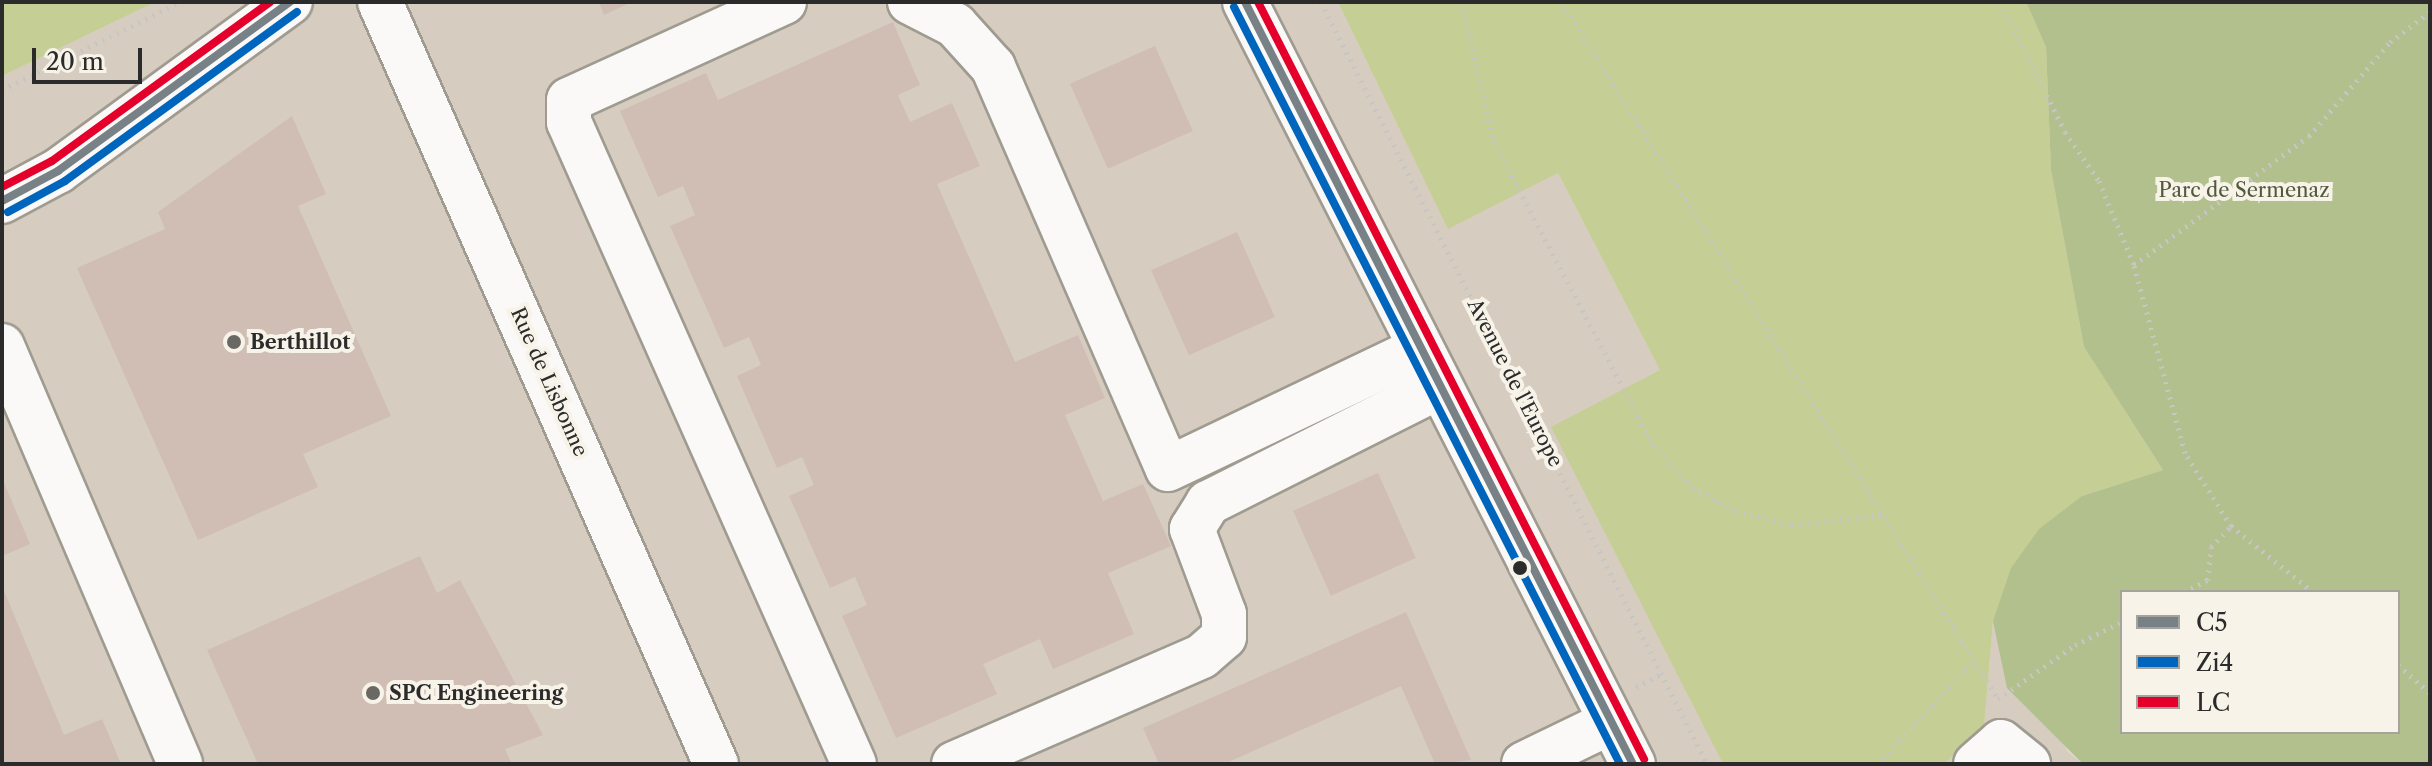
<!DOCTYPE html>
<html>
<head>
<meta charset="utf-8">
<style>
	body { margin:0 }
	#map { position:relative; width:2432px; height:766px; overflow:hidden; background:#e0dac8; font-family:"Libre Caslon Text",serif }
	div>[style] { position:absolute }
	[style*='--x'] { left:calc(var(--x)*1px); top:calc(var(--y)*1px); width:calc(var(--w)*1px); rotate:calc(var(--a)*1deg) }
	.industrial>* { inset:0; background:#d6ccc0 }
	.green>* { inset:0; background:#c5ce94 }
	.forest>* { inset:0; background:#b1c08d }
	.building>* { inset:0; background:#d0beb4; transform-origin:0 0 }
	.path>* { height:5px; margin-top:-2.5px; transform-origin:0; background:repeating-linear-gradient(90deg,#c7c6c2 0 2px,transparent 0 8px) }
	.roads { filter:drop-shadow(2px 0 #9f9b90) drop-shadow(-2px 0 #9f9b90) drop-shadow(0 2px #9f9b90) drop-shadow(0 -2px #9f9b90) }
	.minor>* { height:44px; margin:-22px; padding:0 22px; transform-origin:22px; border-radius:22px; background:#faf9f7 }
	.bus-1>* { height:8px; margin:-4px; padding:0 4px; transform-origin:4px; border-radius:4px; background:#778186 }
	.bus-2>* { height:8px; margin:-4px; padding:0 4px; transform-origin:4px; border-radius:4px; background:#0065bd }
	.bus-3>* { height:8px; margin:-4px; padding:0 4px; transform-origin:4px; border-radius:4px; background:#e4002b }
	.dots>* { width:22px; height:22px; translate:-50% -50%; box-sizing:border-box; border:4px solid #f7f3e8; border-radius:50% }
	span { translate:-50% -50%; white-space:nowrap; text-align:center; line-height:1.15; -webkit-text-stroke:8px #f7f3e8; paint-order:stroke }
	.park-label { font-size:20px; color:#53593e }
	.poi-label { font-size:20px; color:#2b2b2b; font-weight:700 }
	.left { translate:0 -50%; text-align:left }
	.street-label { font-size:20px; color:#2b2b2b }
	.frame { position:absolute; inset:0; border:4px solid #2b2b2b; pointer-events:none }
	.legend { position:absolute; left:2120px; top:590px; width:280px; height:144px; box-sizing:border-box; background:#f7f3e8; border:2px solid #a5a39c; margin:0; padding:10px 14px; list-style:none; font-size:24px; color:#2b2b2b }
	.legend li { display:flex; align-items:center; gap:16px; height:40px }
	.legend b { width:40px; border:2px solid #a5a39c }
	.scale { position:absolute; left:32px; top:48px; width:110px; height:36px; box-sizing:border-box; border:4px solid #2b2b2b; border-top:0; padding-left:10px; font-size:24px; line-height:28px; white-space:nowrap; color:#2b2b2b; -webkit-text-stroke:6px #f7f3e8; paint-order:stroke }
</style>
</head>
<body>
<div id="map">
	<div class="industrial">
		<i style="clip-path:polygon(155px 2px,1338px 2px,1448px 228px,1558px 173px,1660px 370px,1552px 427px,1723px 764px,2px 764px,2px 76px)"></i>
		<i style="clip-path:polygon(1993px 621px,2068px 752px,2083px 764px,1944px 764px,1984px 727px)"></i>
	</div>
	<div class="green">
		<i style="clip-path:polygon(2px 2px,155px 2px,2px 76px)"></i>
		<i style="clip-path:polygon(1338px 2px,2026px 2px,2046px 47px,2051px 170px,2084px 347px,2163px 470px,2082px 496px,1993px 621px,1984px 727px,1944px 764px,1723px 764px,1551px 427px,1660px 370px,1558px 173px,1448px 229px)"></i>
	</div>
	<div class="forest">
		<i style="clip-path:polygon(evenodd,2026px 2px,2430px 2px,2430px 764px,2083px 764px,2007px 688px,1993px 621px,2011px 568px,2039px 529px,2082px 496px,2163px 470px,2084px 347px,2051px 170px,2046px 47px,2026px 2px,2122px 592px,2398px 592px,2398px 732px,2122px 732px,2122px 592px)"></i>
	</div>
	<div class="building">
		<i style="clip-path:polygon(599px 2px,632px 2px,604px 15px)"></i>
		<i style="clip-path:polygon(893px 22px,920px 85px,898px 95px,910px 122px,952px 103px,980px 166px,937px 184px,1015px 362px,1078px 335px,1105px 398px,1065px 415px,1103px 501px,1143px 484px,1171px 546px,1108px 573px,1134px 634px,1053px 669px,1040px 639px,983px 664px,997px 694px,896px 738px,842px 616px,867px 605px,855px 577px,830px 588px,789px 496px,814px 485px,802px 457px,777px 468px,737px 376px,761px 365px,749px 337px,724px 348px,670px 226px,695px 215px,683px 186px,658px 197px,620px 111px,706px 73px,718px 100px)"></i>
		<i style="left:1155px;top:46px;width:93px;height:93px;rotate:66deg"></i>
		<i style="clip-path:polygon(292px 116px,326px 194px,298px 206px,391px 416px,303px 454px,318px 487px,198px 540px,77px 268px,165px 229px,158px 212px)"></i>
		<i style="left:1237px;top:232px;width:93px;height:94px;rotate:66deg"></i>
		<i style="left:1378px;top:473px;width:93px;height:93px;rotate:66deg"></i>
		<i style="clip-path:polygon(2px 478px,30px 544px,2px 556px)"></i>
		<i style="clip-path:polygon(420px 556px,437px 593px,460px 580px,543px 735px,505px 749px,512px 764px,258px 764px,207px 650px)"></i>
		<i style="clip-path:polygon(2px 586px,64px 735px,102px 719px,121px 764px,2px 764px)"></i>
		<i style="clip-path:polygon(1406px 612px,1471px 760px,1435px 764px,1401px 686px,1224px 764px,1159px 764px,1143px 728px)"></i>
	</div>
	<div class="path">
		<i style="--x:1321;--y:2;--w:854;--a:63.13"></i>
		<i style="--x:1462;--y:2;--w:141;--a:77.3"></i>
		<i style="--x:1493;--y:140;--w:344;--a:62.3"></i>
		<i style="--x:1653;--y:445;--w:57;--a:47.1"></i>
		<i style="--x:1692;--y:487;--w:49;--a:29.2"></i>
		<i style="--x:1735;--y:511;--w:59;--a:13.8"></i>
		<i style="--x:1792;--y:525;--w:90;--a:-6.4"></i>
		<i style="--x:1562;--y:2;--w:822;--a:57.97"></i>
		<i style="--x:1998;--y:699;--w:94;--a:-35"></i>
		<i style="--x:2075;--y:645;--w:52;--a:-26.1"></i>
		<i style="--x:2000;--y:2;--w:145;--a:63.4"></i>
		<i style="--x:2065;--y:132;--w:60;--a:55.2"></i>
		<i style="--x:2099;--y:181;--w:91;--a:67.4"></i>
		<i style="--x:2;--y:90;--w:199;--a:-26.3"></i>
		<i style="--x:2231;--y:526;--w:86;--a:-122.2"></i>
		<i style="--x:2185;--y:453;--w:195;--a:-105.2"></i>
		<i style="--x:2134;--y:265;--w:217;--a:-36.4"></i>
		<i style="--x:2309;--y:136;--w:124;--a:-49.2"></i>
		<i style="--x:2390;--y:42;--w:50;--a:-36.9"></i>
		<i style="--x:2184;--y:592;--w:27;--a:-27"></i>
		<i style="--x:2208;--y:580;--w:33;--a:-85"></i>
		<i style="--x:2211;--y:547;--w:29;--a:-46"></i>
		<i style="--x:2231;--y:526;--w:105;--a:38.8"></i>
		<i style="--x:2398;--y:665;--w:43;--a:41.2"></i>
		<i style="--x:1636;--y:687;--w:29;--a:-27"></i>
		<i style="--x:1877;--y:764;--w:141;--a:-46.7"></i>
	</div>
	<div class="roads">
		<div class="minor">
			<i style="--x:380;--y:2;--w:833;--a:66.21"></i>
			<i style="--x:784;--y:2;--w:236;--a:155.5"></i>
			<i style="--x:569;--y:100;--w:22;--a:90"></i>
			<i style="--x:569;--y:122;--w:702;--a:66.06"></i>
			<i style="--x:910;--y:2;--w:51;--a:27.1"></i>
			<i style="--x:955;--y:25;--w:57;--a:47.9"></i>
			<i style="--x:993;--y:67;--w:438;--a:66.5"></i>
			<i style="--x:1168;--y:469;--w:279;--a:-25.5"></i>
			<i style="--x:1245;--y:2;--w:855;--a:63.02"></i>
			<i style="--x:2;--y:201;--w:64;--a:-28.2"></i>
			<i style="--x:58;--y:171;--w:287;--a:-36.1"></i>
			<i style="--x:2;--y:346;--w:454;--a:66.9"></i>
			<i style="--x:954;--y:764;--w:270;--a:-23.5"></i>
			<i style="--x:1202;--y:656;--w:29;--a:-41"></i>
			<i style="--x:1224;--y:637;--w:23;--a:-90"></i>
			<i style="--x:1224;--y:614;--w:91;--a:-110.6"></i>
			<i style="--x:1192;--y:529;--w:31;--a:-58"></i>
			<i style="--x:1208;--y:503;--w:258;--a:-26.7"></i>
			<i style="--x:1524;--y:764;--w:97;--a:-25.8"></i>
			<i style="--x:1976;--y:764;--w:33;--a:-41"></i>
			<i style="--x:2001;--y:742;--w:35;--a:39"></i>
		</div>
	</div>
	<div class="bus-1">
		<i style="--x:1245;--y:2;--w:855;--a:63.02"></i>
		<i style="--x:2;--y:201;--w:64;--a:-28.2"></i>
		<i style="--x:58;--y:171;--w:287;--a:-36.1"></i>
	</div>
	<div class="bus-2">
		<i style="--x:1234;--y:7;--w:850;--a:62.98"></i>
		<i style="--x:8;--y:212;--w:65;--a:-28.5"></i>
		<i style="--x:65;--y:181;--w:287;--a:-36.1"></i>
	</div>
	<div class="bus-3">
		<i style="--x:1258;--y:2;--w:850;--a:62.98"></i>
		<i style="--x:2;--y:187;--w:56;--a:-27.5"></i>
		<i style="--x:52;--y:161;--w:270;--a:-36.1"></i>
	</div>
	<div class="dots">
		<i style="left:234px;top:342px;background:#6a6862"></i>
		<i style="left:1520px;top:568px;background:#2b2b2b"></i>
		<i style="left:373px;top:693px;background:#6a6862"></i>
	</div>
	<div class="park-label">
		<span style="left:2244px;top:190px">Parc de Sermenaz</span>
	</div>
	<div class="poi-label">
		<span class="left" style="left:250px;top:342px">Berthillot</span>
		<span class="left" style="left:389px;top:693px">SPC Engineering</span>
	</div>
	<div class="street-label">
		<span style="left:549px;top:382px;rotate:66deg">Rue de Lisbonne</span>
		<span style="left:1515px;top:383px;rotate:63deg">Avenue de l'Europe</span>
	</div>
	<div class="frame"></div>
	<ul class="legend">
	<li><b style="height:10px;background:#778186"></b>C5</li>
	<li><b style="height:10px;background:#0065bd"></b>Zi4</li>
	<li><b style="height:10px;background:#e4002b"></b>LC</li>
	</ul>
	<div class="scale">20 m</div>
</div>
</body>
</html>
